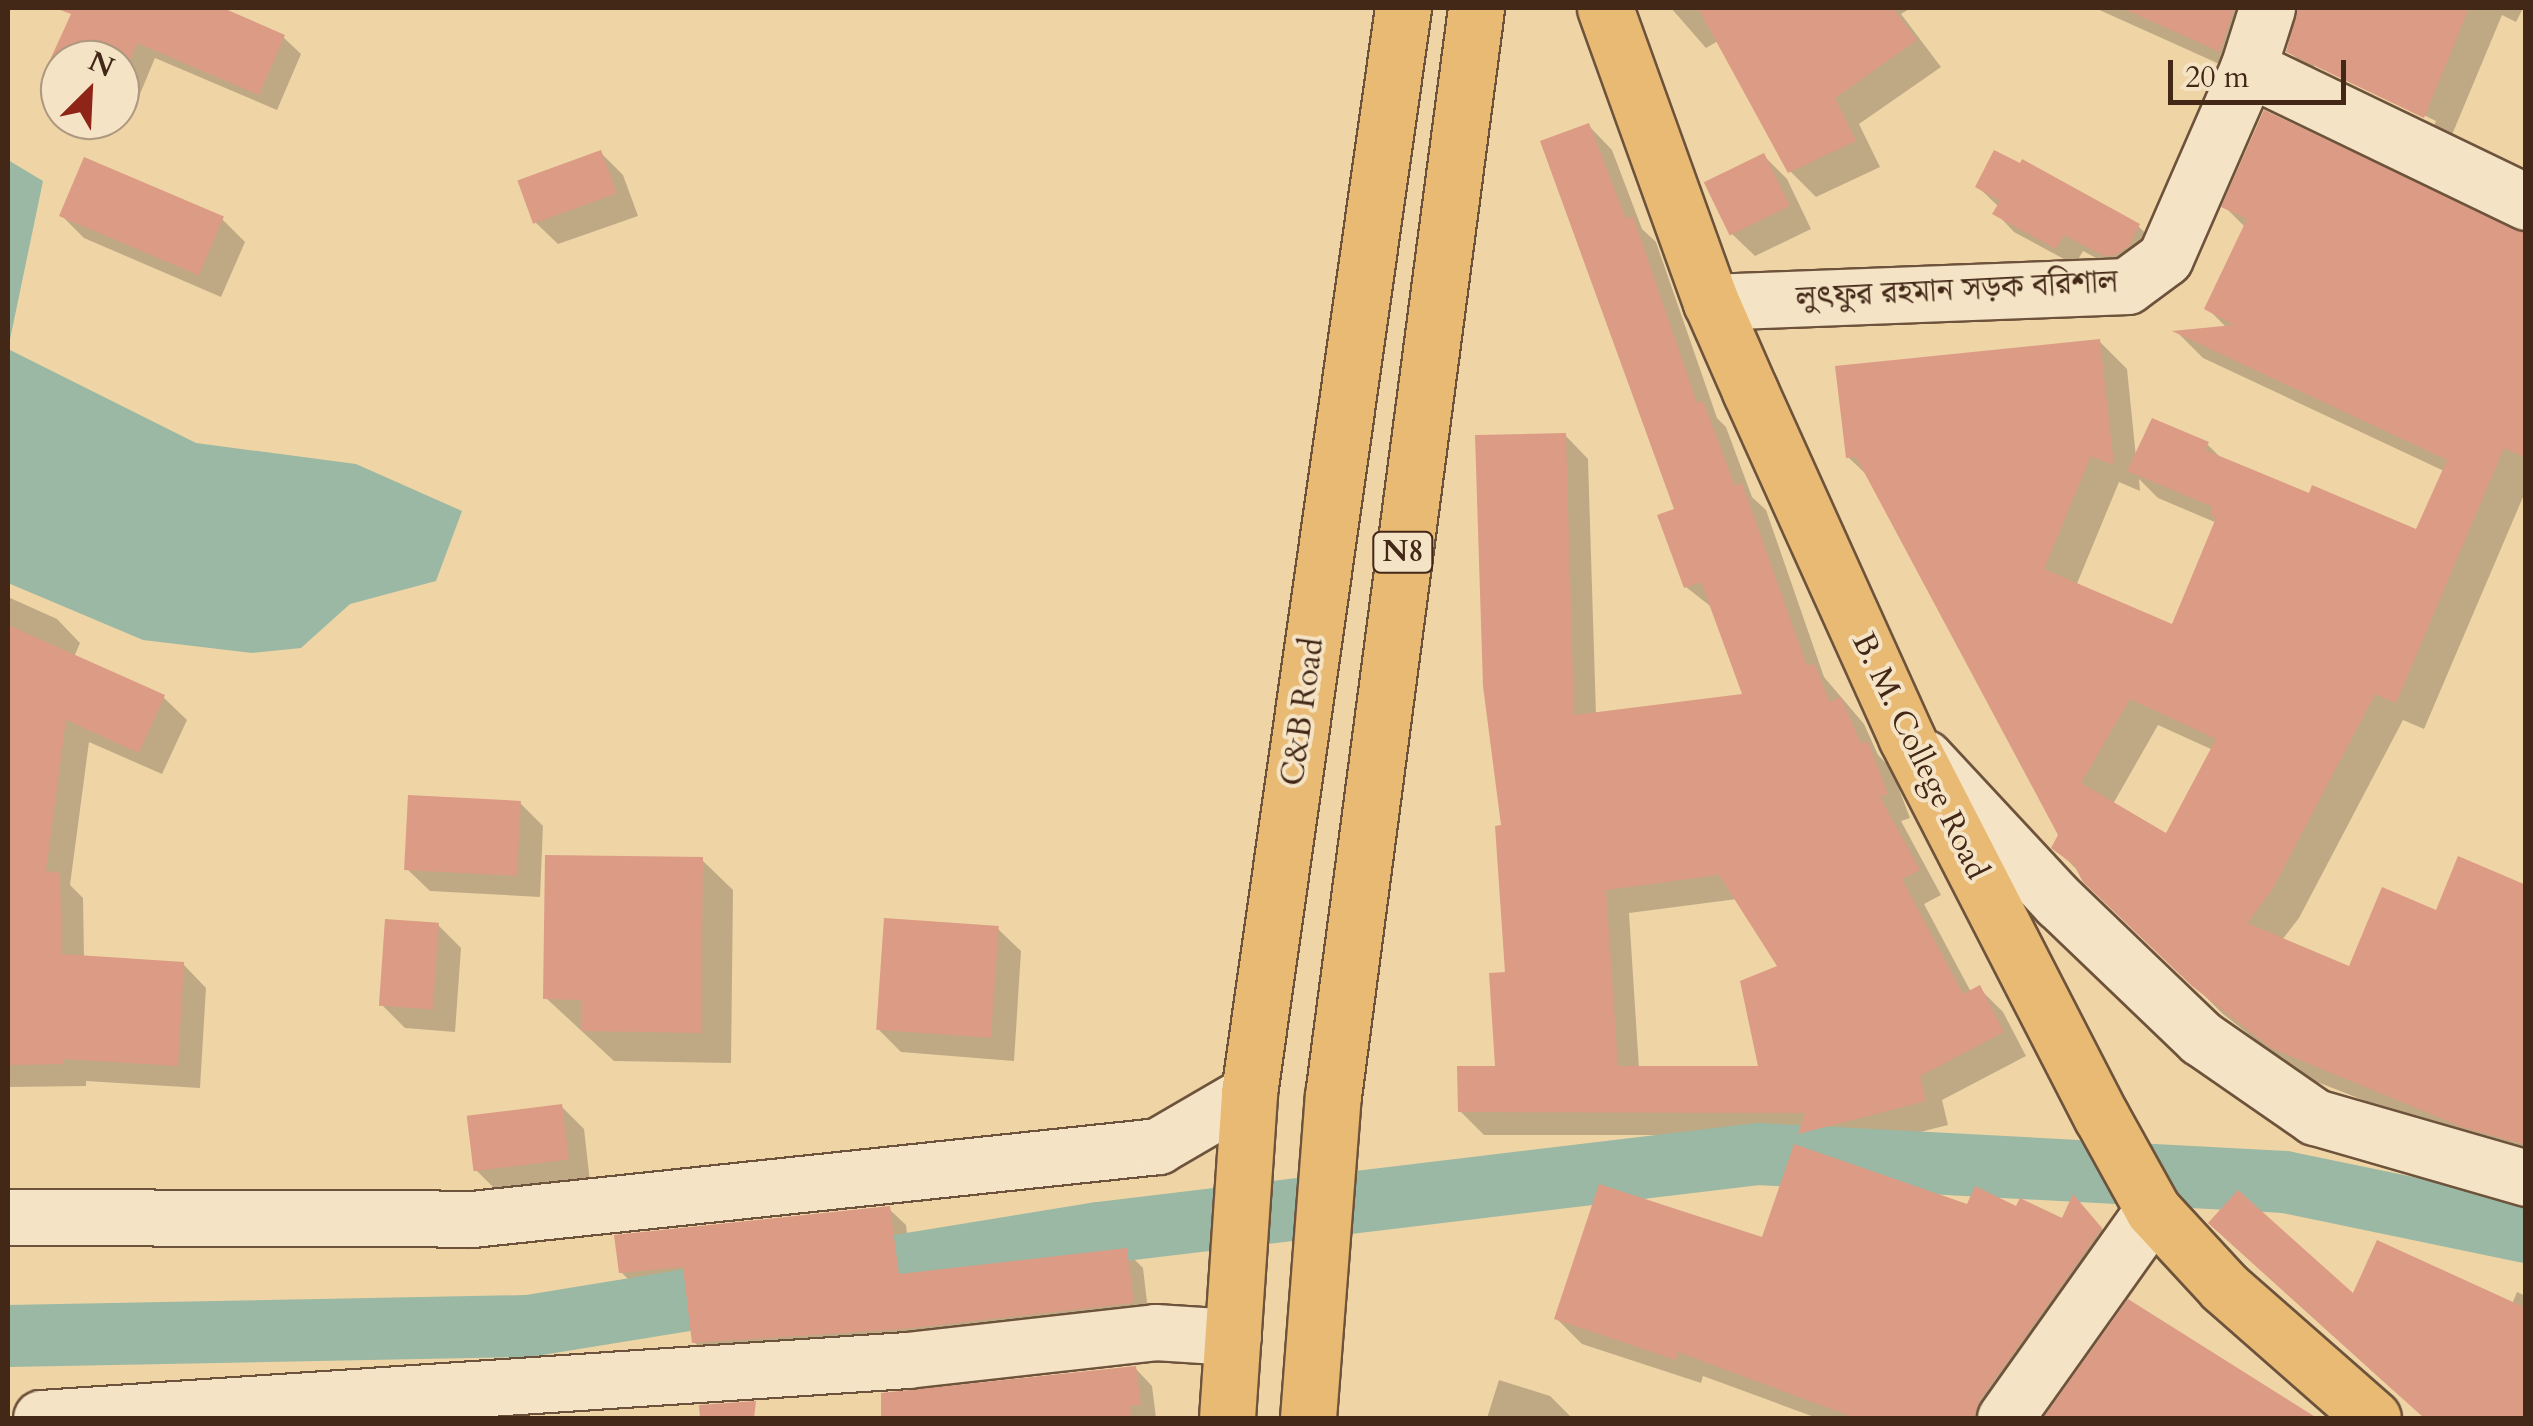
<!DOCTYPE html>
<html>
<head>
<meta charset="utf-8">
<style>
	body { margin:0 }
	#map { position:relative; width:2533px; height:1426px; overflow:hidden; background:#efd4a6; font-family:Cardo,"Noto Serif Bengali",serif }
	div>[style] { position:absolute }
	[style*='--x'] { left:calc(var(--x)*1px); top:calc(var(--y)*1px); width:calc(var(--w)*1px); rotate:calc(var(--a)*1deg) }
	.water>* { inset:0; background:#9ab8a3 }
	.shadow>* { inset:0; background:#0003 }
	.canal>* { height:62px; margin:-31px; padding:0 31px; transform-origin:31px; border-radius:31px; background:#9ab8a3 }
	.building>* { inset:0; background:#db9b84; transform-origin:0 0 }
	.roads { filter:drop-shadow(2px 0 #6e533c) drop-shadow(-2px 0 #6e533c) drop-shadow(0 2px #6e533c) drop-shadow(0 -2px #6e533c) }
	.minor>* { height:55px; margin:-27.5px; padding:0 27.5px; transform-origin:27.5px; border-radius:27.5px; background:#f5e3c5 }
	.tertiary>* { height:55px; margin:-27.5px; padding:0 27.5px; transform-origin:27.5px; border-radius:27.5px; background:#f5e3c5 }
	.primary>* { height:55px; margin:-27.5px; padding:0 27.5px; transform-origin:27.5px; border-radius:27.5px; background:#e8ba73 }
	.trunk>* { height:55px; margin:-27.5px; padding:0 27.5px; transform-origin:27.5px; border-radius:27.5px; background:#e8ba73 }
	span { translate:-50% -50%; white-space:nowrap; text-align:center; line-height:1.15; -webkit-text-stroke:8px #f5e3c5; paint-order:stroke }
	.shield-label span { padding:2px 8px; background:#f5e3c5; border:2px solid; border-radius:8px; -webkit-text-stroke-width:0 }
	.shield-label { font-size:30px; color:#432818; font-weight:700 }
	.street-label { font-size:32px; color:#432818 }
	.frame { position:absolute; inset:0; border:10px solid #432818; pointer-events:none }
	.north { position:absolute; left:40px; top:40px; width:100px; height:100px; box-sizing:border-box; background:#f5e3c5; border:2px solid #ae9880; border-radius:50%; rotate:24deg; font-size:28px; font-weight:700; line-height:40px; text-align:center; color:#432818 }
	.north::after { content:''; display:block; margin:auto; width:35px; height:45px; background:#8f2418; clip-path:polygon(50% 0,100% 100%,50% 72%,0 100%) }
	.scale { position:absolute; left:2168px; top:60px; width:178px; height:45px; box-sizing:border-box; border:5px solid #432818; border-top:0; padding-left:12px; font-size:30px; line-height:35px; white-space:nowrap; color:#432818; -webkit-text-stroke:8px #f5e3c5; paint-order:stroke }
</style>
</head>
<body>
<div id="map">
	<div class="water">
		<i style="clip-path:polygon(8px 160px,43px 181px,8px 349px,196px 443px,356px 464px,462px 511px,436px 581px,350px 604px,301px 648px,252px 653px,143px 640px,8px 583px)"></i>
	</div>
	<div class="shadow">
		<i style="clip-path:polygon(76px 8px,217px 8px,283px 37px,301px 54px,277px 110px,155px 58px,137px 101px,120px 93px,120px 60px,60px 61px,55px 55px)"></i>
		<i style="clip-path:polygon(1671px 8px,1911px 8px,1901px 14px,1941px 67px,1859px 124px,1880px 167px,1816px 197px,1790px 171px,1718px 41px,1706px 48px)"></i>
		<i style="clip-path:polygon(2095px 8px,2277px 8px,2246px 76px)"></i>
		<i style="clip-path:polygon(evenodd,2299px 8px,2523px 8px,2516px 22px,2502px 15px,2449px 142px,2315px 77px,2289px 51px,2299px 8px,2314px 62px,2436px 121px,2434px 126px,2314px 68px,2314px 62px)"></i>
		<i style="clip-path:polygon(evenodd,1589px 126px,1612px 150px,1642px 229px,1656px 242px,1717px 418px,1726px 427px,1752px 497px,1766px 510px,1824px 677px,1864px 724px,1878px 755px,1891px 768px,1910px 818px,1901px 821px,1941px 895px,1924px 904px,1971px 992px,1979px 988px,2003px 1012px,2026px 1056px,1942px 1100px,1948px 1125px,1824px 1156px,1803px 1135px,1484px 1135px,1460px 1111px,1497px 1068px,1508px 975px,1504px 828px,1565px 435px,1588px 459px,1596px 715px,1746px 696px,1714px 609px,1686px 587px,1677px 510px,1589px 126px,1737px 899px,1780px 967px,1761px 1069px,1639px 1069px,1629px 913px,1737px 899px)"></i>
		<i style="clip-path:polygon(600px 152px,623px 175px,638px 216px,558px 244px,535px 222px)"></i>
		<i style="clip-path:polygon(1764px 156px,1787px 179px,1811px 229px,1755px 256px,1732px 234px)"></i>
		<i style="clip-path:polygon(1978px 187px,2138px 226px,2157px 244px,2124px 273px,2083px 251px,2075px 265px,2014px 232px,1996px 213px,1999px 207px)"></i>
		<i style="clip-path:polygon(evenodd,2224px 206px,2526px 235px,2526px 490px,2424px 729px,2403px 720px,2299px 918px,2282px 940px,2350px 969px,2437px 913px,2526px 887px,2526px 1164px,2302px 1076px,2223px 1014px,2054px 847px,2061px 835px,1871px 479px,1848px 457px,2099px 341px,2127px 369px,2136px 457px,2207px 444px,2223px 460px,2310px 496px,2417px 532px,2444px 471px,2203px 358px,2178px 333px,2227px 328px,2207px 308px,2246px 228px,2224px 206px,2139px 479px,2158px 498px,2217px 523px,2173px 628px,2076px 586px,2119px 482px,2140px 491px,2139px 479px,2224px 206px,2158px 725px,2213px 750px,2167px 836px,2113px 804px,2158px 725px)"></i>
		<i style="clip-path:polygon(61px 215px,222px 219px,245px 242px,221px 297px,84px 238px)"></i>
		<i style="clip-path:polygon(8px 597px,57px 619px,80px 643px,74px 657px,163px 697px,187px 720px,162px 774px,89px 742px,70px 885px,83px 898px,84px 958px,183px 964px,206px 988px,200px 1088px,86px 1081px,86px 1086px,8px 1087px)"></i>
		<i style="clip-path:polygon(520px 803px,543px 826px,540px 897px,430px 891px,407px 869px)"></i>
		<i style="clip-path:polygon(702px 860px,733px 890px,731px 1063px,614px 1061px,546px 998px)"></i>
		<i style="clip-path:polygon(438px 925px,461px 948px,455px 1032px,405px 1028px,382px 1005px)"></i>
		<i style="clip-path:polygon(998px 929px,1021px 951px,1014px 1061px,901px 1052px,878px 1029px)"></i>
		<i style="clip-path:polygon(561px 1106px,584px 1129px,590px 1182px,499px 1193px,476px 1170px)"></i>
		<i style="clip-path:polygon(2074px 1199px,2125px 1254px,2009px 1418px,1817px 1418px,1703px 1376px,1701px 1383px,1582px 1344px,1557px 1319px,1764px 1240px,1968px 1207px,2017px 1209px,2063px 1222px)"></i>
		<i style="clip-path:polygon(889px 1209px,906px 1225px,912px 1275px,1126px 1251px,1143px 1268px,1149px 1319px,711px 1359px,694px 1342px,687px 1284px,638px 1289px,621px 1272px)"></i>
		<i style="clip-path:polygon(2224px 1237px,2354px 1297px,2512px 1304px,2517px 1292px,2526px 1296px,2526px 1418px,2453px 1418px,2392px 1389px)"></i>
		<i style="clip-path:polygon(2129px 1302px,2313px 1418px,2046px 1418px)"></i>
		<i style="clip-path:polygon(1135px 1368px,1152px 1386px,1156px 1418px,883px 1418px,883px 1395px)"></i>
		<i style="clip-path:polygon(1499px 1380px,1550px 1396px,1572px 1418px,1487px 1418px)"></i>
	</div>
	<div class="canal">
		<i style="--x:8;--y:1336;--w:520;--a:-1.1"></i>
		<i style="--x:528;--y:1326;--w:579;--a:-9.25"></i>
		<i style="--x:1099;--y:1233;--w:664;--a:-6.84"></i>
		<i style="--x:1758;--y:1154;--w:528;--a:3.04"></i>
		<i style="--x:2285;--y:1182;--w:246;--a:11.7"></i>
	</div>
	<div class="building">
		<i style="clip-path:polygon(55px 8px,223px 8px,285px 35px,259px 95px,137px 43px,130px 60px,50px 60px,71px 14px)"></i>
		<i style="clip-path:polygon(1698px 8px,1893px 8px,1917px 40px,1835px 98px,1856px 141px,1788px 173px)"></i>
		<i style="clip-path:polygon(2122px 8px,2234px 8px,2220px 52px)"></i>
		<i style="clip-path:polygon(2297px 8px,2469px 8px,2424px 118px,2286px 52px)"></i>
		<i style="clip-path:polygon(evenodd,2264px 110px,2526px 233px,2526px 458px,2504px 448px,2396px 703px,2375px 694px,2272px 890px,2247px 923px,2349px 966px,2382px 887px,2436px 910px,2458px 856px,2526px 885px,2526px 1145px,2462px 1127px,2271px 1048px,2192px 986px,2083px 882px,2074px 865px,2051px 848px,2058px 835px,1856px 457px,1846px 458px,1835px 366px,2100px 339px,2114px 465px,2091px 456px,2044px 569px,2172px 624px,2216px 518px,2210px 515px,2213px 507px,2127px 471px,2152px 418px,2209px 442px,2205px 450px,2309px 493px,2312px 485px,2416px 529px,2447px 460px,2172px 331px,2234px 325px,2204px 309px,2247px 219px,2221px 207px,2264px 110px,2130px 699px,2216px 739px,2166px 833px,2081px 783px,2130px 699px)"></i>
		<i style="clip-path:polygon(evenodd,1589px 123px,1626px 219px,1633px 216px,1697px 403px,1703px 401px,1735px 486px,1742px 483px,1807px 666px,1814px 663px,1830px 702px,1841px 697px,1861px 744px,1868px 741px,1888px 794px,1880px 797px,1920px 870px,1902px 879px,1963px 994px,1980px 985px,2004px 1032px,1920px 1076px,1926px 1101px,1798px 1134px,1805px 1113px,1458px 1112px,1457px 1066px,1495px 1066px,1489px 973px,1505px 972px,1495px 826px,1501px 825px,1483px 686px,1475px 435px,1566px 433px,1574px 715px,1742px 694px,1701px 582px,1684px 588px,1657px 515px,1674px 509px,1540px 141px,1589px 123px,1719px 875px,1777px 966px,1740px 981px,1758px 1066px,1618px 1066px,1606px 890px,1719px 875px)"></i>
		<i style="left:601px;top:150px;width:46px;height:89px;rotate:70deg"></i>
		<i style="clip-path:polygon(1994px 150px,2020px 163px,2022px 159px,2140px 224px,2129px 246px,2116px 255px,2104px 256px,2064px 235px,2056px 249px,1992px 214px,2000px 201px,1975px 187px)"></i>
		<i style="left:1764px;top:153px;width:59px;height:67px;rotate:64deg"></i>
		<i style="left:84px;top:157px;width:152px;height:64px;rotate:23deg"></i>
		<i style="clip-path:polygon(8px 625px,165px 695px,139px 753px,66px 720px,46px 871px,60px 873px,62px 954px,184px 962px,178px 1066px,64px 1059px,64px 1064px,8px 1065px)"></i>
		<i style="left:408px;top:795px;width:113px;height:75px;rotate:3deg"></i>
		<i style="clip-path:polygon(545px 855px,703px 857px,701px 1033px,581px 1031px,581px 1000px,543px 999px)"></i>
		<i style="left:884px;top:918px;width:115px;height:112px;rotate:4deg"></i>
		<i style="left:385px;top:919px;width:54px;height:87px;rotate:4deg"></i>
		<i style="left:562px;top:1104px;width:56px;height:96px;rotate:83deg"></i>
		<i style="clip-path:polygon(1794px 1144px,1967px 1204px,1975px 1186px,2016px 1206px,2020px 1198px,2062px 1218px,2073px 1194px,2102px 1228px,1980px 1400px,1974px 1418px,1855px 1418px,1678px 1352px,1676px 1360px,1554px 1319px,1599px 1184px,1762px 1237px)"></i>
		<i style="clip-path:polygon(2238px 1190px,2353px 1293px,2377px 1240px,2526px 1308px,2526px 1418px,2424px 1418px,2208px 1223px)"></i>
		<i style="clip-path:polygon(890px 1206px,899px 1274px,1127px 1248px,1134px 1303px,904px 1329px,692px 1343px,683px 1267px,619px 1273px,614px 1235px)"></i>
		<i style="clip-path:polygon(2128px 1299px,2317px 1418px,2043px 1418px)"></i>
		<i style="clip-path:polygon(1136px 1366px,1141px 1405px,1130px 1406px,1131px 1418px,881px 1418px,881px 1393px)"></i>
		<i style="clip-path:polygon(756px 1401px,754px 1418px,700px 1418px,699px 1405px)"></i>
	</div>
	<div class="roads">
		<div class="minor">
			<i style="--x:2248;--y:68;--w:309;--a:25.7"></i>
			<i style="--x:1711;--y:302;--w:416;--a:-2.2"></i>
			<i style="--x:2127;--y:286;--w:47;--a:-36.4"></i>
			<i style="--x:2165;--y:258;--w:207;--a:-66.4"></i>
			<i style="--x:2248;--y:68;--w:63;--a:-72.4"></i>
			<i style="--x:8;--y:1217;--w:464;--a:0.2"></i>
			<i style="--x:472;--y:1219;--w:690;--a:-6.07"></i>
			<i style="--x:1158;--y:1146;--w:105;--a:-30.2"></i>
			<i style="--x:41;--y:1418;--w:868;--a:-3.83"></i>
			<i style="--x:907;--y:1360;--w:250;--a:-6.4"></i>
			<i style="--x:1155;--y:1332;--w:78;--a:3.7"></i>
			<i style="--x:2005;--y:1418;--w:255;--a:-54.6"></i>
		</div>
		<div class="tertiary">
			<i style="--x:1925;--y:758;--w:197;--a:47.1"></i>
			<i style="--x:2059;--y:902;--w:197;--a:43.8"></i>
			<i style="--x:2201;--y:1038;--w:139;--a:34.7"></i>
			<i style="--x:2315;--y:1117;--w:220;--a:16.1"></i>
		</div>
		<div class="primary">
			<i style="--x:1605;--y:8;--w:313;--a:70.2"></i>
			<i style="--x:1711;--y:302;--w:97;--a:66.3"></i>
			<i style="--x:1750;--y:391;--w:380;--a:65.7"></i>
			<i style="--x:1906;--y:737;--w:426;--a:62.8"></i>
			<i style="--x:2101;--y:1116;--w:107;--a:61"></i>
			<i style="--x:2153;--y:1210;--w:105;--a:47.3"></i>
			<i style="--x:2224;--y:1287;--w:198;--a:41.3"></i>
		</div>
		<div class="trunk">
			<i style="--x:1227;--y:1418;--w:326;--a:-86.1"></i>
			<i style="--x:1249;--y:1093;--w:1096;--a:-81.92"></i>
			<i style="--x:1308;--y:1418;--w:323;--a:-85.6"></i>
			<i style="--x:1333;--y:1096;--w:1097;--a:-82.51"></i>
		</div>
	</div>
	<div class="shield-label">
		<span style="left:1403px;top:552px">N8</span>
	</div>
	<div class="street-label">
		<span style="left:1957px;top:290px;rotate:-3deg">লুৎফুর রহমান সড়ক বরিশাল</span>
		<span style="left:1303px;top:712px;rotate:-82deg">C&amp;B Road</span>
		<span style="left:1920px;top:756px;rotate:64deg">B. M. College Road</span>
	</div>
	<div class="frame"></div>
	<div class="north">N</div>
	<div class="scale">20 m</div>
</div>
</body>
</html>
